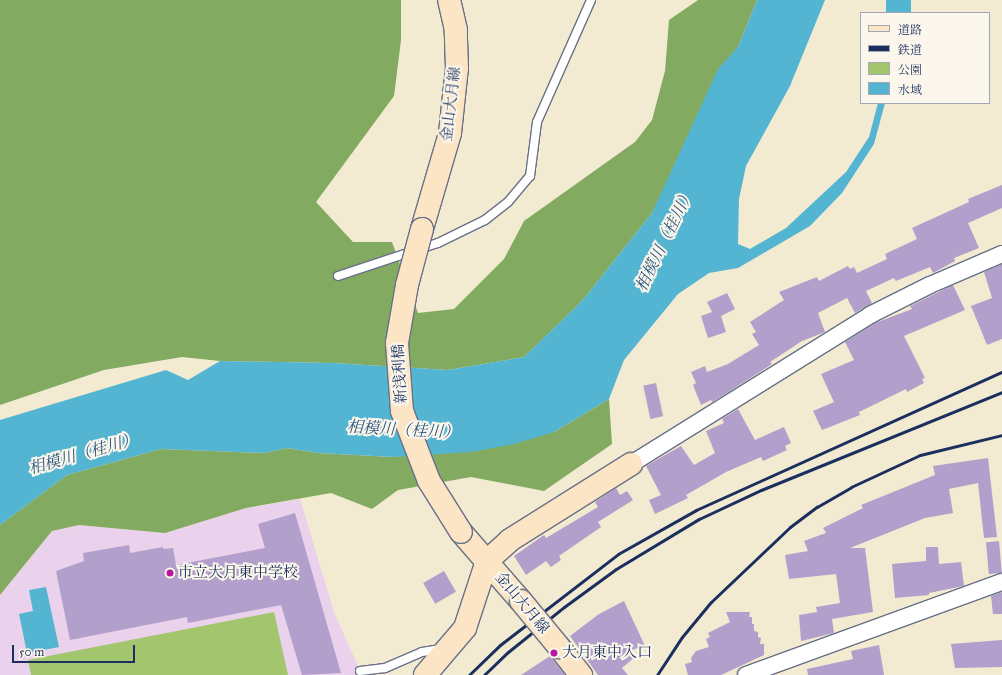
<!DOCTYPE html>
<html>
<head>
<meta charset="utf-8">
<style>
	body { margin:0 }
	#map { position:relative; width:1002px; height:675px; overflow:hidden; background:#f3ead2; font-family:"IM FELL Great Primer","Noto Serif JP",serif }
	div>[style] { position:absolute }
	[style*='--x'] { left:calc(var(--x)*1px); top:calc(var(--y)*1px); width:calc(var(--w)*1px); rotate:calc(var(--a)*1deg) }
	.built>* { inset:0; background:#ead1ec }
	.green>* { inset:0; background:#a3c56e }
	.forest>* { inset:0; background:#82aa61 }
	.water>* { inset:0; background:#54b5d2; transform-origin:0 0 }
	.building>* { inset:0; background:#b29fcb; transform-origin:0 0 }
	.roads { filter:drop-shadow(1px 0 #677087) drop-shadow(-1px 0 #677087) drop-shadow(0 1px #677087) drop-shadow(0 -1px #677087) }
	.lane>* { height:8px; margin:-4px; padding:0 4px; transform-origin:4px; border-radius:4px; background:#fff }
	.street>* { height:16px; margin:-8px; padding:0 8px; transform-origin:8px; border-radius:8px; background:#fff }
	.secondary>* { height:22px; margin:-11px; padding:0 11px; transform-origin:11px; border-radius:11px; background:#fce5c4 }
	.rail>* { height:3px; margin:-1.5px; padding:0 1.5px; transform-origin:1.5px; border-radius:1.5px; background:#1b2f5e }
	.bridges { filter:drop-shadow(1px 0 #677087) drop-shadow(-1px 0 #677087) drop-shadow(0 1px #677087) drop-shadow(0 -1px #677087) }
	.secondary-bridge>* { height:22px; margin:-11px; padding:0 11px; transform-origin:11px; border-radius:11px; background:#fce5c4 }
	.dots>* { width:11px; height:11px; translate:-50% -50%; box-sizing:border-box; border:2px solid #fbf7ec; border-radius:50% }
	span { translate:-50% -50%; white-space:nowrap; text-align:center; line-height:1.15; -webkit-text-stroke:4px #fbf7ec; paint-order:stroke }
	.street-label { font-size:15px; color:#1b2f5e }
	.poi-label { font-size:15px; color:#1b2f5e }
	.left { translate:0 -50%; text-align:left }
	.water-label { font-size:16px; color:#2c5781; font-style:italic }
	.legend { position:absolute; left:860px; top:12px; width:130px; height:92px; box-sizing:border-box; background:#fbf7ec; border:1px solid #a1a7b3; margin:0; padding:5px 7px; list-style:none; font-size:12px; color:#1b2f5e }
	.legend li { display:flex; align-items:center; gap:8px; height:20px }
	.legend b { width:20px; border:1px solid #a1a7b3 }
	.scale { position:absolute; left:12px; top:645px; width:123px; height:18px; box-sizing:border-box; border:2px solid #1b2f5e; border-top:0; padding-left:5px; font-size:12px; line-height:14px; white-space:nowrap; color:#1b2f5e; -webkit-text-stroke:3px #fbf7ec; paint-order:stroke }
</style>
</head>
<body>
<div id="map">
	<div class="built">
		<i style="clip-path:polygon(300px 499px,334px 612px,362px 675px,0 675px,0 595px,52px 531px,79px 525px,165px 533px,246px 508px)"></i>
	</div>
	<div class="green">
		<i style="clip-path:polygon(274px 612px,288px 675px,31px 675px,28px 660px)"></i>
	</div>
	<div class="forest">
		<i style="clip-path:polygon(0 0,401px 0,401px 40px,394px 96px,316px 202px,353px 242px,392px 242px,418px 313px,454px 309px,504px 259px,524px 221px,635px 142px,652px 120px,665px 71px,669px 20px,698px 0,757px 0,738px 47px,652px 213px,583px 300px,524px 357px,448px 370px,333px 363px,220px 361px,182px 357px,104px 370px,0 405px)"></i>
		<i style="clip-path:polygon(609px 399px,612px 444px,544px 491px,471px 477px,398px 490px,372px 509px,331px 493px,246px 508px,165px 533px,79px 525px,52px 531px,0 595px,0 525px,67px 475px,161px 449px,265px 453px,287px 448px,318px 453px,393px 457px,554px 432px)"></i>
	</div>
	<div class="water">
		<i style="clip-path:polygon(757px 0,825px 0,790px 86px,746px 166px,739px 199px,738px 244px,750px 249px,786px 228px,846px 172px,869px 137px,878px 103px,885px 103px,874px 144px,842px 193px,810px 226px,738px 268px,709px 273px,678px 294px,624px 360px,609px 399px,554px 432px,514px 444px,471px 452px,393px 457px,318px 453px,287px 448px,265px 453px,161px 449px,67px 475px,0 525px,0 420px,166px 370px,188px 380px,220px 361px,333px 363px,448px 370px,524px 357px,583px 300px,652px 213px,718px 69px,738px 47px)"></i>
		<i style="left:886px;top:0;width:25px;height:13px"></i>
		<i style="clip-path:polygon(46px 587px,59px 647px,27px 653px,19px 614px,33px 611px,29px 590px)"></i>
	</div>
	<div class="building">
		<i style="clip-path:polygon(1002px 185px,1002px 208px,968px 223px,979px 248px,954px 258px,955px 261px,933px 273px,930px 267px,896px 281px,894px 278px,866px 291px,872px 303px,855px 313px,847px 298px,818px 313px,825px 332px,802px 341px,770px 362px,772px 364px,727px 393px,712px 402px,711px 400px,701px 405px,693px 385px,696px 383px,691px 372px,705px 366px,707px 372px,728px 364px,759px 345px,752px 334px,756px 332px,750px 322px,784px 300px,779px 292px,817px 277px,819px 281px,848px 266px,850px 269px,854px 267px,857px 273px,887px 259px,885px 254px,917px 239px,912px 228px,969px 202px,968px 199px)"></i>
		<i style="clip-path:polygon(1002px 264px,1002px 339px,987px 345px,971px 306px,992px 298px,984px 272px)"></i>
		<i style="clip-path:polygon(953px 285px,965px 310px,904px 336px,925px 378px,922px 379px,924px 383px,907px 392px,906px 389px,859px 412px,860px 415px,822px 430px,813px 411px,834px 402px,821px 374px,854px 360px,845px 342px,875px 323px,912px 309px,910px 306px)"></i>
		<i style="clip-path:polygon(727px 293px,735px 309px,721px 316px,726px 332px,708px 338px,701px 316px,712px 312px,707px 302px)"></i>
		<i style="left:656px;top:383px;width:34px;height:13px;rotate:78deg"></i>
		<i style="clip-path:polygon(738px 409px,755px 440px,784px 427px,791px 443px,785px 446px,787px 450px,763px 461px,761px 457px,726px 472px,686px 495px,688px 498px,655px 514px,649px 500px,661px 495px,646px 466px,681px 446px,694px 465px,715px 453px,706px 431px,724px 423px,722px 419px)"></i>
		<i style="clip-path:polygon(988px 458px,997px 537px,984px 538px,978px 483px,949px 489px,953px 513px,925px 518px,850px 548px,865px 548px,873px 612px,832px 619px,834px 633px,801px 641px,799px 615px,817px 612px,816px 607px,840px 603px,836px 574px,789px 579px,785px 555px,808px 551px,804px 541px,826px 533px,823px 528px,863px 508px,861px 505px,935px 475px,933px 466px)"></i>
		<i style="clip-path:polygon(616px 488px,620px 495px,627px 491px,633px 500px,598px 522px,601px 527px,559px 556px,561px 560px,551px 567px,546px 561px,526px 575px,514px 556px,544px 535px,546px 538px,598px 507px,595px 502px)"></i>
		<i style="clip-path:polygon(295px 513px,341px 673px,302px 675px,281px 605px,188px 623px,187px 617px,70px 640px,56px 571px,84px 561px,83px 553px,129px 545px,130px 553px,163px 547px,163px 549px,173px 548px,176px 565px,265px 548px,258px 524px)"></i>
		<i style="left:999px;top:541px;width:32px;height:13px;rotate:85deg"></i>
		<i style="clip-path:polygon(926px 547px,938px 547px,939px 564px,961px 562px,964px 586px,929px 593px,929px 595px,895px 598px,892px 564px,926px 561px)"></i>
		<i style="left:444px;top:571px;width:24px;height:24px;rotate:60deg"></i>
		<i style="clip-path:polygon(1002px 592px,1002px 614px,993px 614px,991px 596px)"></i>
		<i style="clip-path:polygon(624px 601px,645px 646px,631px 650px,635px 657px,622px 668px,628px 675px,598px 675px,570px 636px,599px 614px)"></i>
		<i style="clip-path:polygon(726px 612px,750px 612px,749px 617px,752px 617px,752px 624px,754px 624px,754px 631px,758px 632px,758px 637px,761px 638px,760px 644px,764px 644px,764px 655px,721px 675px,688px 675px,685px 664px,692px 662px,691px 658px,696px 651px,709px 647px,706px 639px,710px 637px,708px 633px,730px 622px)"></i>
		<i style="clip-path:polygon(1002px 640px,1002px 667px,955px 668px,951px 644px)"></i>
		<i style="clip-path:polygon(879px 645px,884px 675px,808px 675px,807px 669px,853px 659px,851px 651px)"></i>
		<i style="clip-path:polygon(550px 656px,565px 675px,521px 675px)"></i>
	</div>
	<div class="roads">
		<div class="lane">
			<i style="--x:338;--y:276;--w:105;--a:-18.3"></i>
			<i style="--x:438;--y:243;--w:52;--a:-26.1"></i>
			<i style="--x:485;--y:220;--w:29;--a:-38"></i>
			<i style="--x:508;--y:202;--w:34;--a:-50"></i>
			<i style="--x:530;--y:176;--w:54;--a:-82.6"></i>
			<i style="--x:537;--y:122;--w:133;--a:-66.1"></i>
			<i style="--x:360;--y:671;--w:25;--a:-7"></i>
			<i style="--x:385;--y:668;--w:40;--a:-23.4"></i>
			<i style="--x:422;--y:652;--w:19;--a:-9"></i>
		</div>
		<div class="street">
			<i style="--x:631;--y:464;--w:282;--a:-31.9"></i>
			<i style="--x:870;--y:315;--w:67;--a:-26.6"></i>
			<i style="--x:930;--y:285;--w:78;--a:-23.3"></i>
			<i style="--x:746;--y:675;--w:272;--a:-20"></i>
		</div>
		<div class="secondary">
			<i style="--x:422;--y:229;--w:100;--a:-73.7"></i>
			<i style="--x:450;--y:133;--w:65;--a:-83.9"></i>
			<i style="--x:457;--y:68;--w:38;--a:-92"></i>
			<i style="--x:456;--y:30;--w:31;--a:-103"></i>
			<i style="--x:461;--y:532;--w:91;--a:49"></i>
			<i style="--x:559;--y:647;--w:36;--a:52"></i>
			<i style="--x:425;--y:675;--w:62;--a:-49.6"></i>
			<i style="--x:465;--y:628;--w:71;--a:-71.8"></i>
			<i style="--x:487;--y:561;--w:31;--a:-42"></i>
			<i style="--x:510;--y:540;--w:143;--a:-32.1"></i>
		</div>
	</div>
	<div class="rail">
		<i style="--x:469;--y:675;--w:43;--a:-44.1"></i>
		<i style="--x:500;--y:645;--w:149;--a:-37.6"></i>
		<i style="--x:618;--y:554;--w:90;--a:-29.4"></i>
		<i style="--x:696;--y:510;--w:336;--a:-24.3"></i>
		<i style="--x:484;--y:675;--w:33;--a:-44"></i>
		<i style="--x:508;--y:652;--w:72;--a:-38.8"></i>
		<i style="--x:564;--y:607;--w:64;--a:-36.2"></i>
		<i style="--x:616;--y:569;--w:97;--a:-31.1"></i>
		<i style="--x:699;--y:519;--w:68;--a:-25.1"></i>
		<i style="--x:761;--y:490;--w:260;--a:-22.1"></i>
		<i style="--x:657;--y:675;--w:45;--a:-56.7"></i>
		<i style="--x:682;--y:637;--w:45;--a:-50.4"></i>
		<i style="--x:711;--y:602;--w:109;--a:-43.5"></i>
		<i style="--x:790;--y:527;--w:34;--a:-37"></i>
		<i style="--x:817;--y:507;--w:39;--a:-30"></i>
		<i style="--x:851;--y:487;--w:76;--a:-24.9"></i>
		<i style="--x:920;--y:455;--w:84;--a:-13.7"></i>
	</div>
	<div class="bridges">
		<div class="secondary-bridge">
			<i style="--x:422;--y:229;--w:58;--a:105"></i>
			<i style="--x:407;--y:285;--w:59;--a:99.8"></i>
			<i style="--x:397;--y:343;--w:68;--a:85.8"></i>
			<i style="--x:402;--y:411;--w:75;--a:68.9"></i>
			<i style="--x:429;--y:481;--w:60;--a:57.9"></i>
			<i style="--x:521;--y:601;--w:60;--a:50.4"></i>
		</div>
	</div>
	<div class="dots">
		<i style="left:170px;top:573px;background:#b5179e"></i>
		<i style="left:554px;top:653px;background:#b5179e"></i>
	</div>
	<div class="street-label">
		<span style="left:451px;top:104px;rotate:-83deg">金山大月線</span>
		<span style="left:400px;top:374px;rotate:-93deg">新浅利橋</span>
		<span style="left:522px;top:603px;rotate:50deg">金山大月線</span>
	</div>
	<div class="poi-label">
		<span class="left" style="left:178px;top:573px">市立大月東中学校</span>
		<span class="left" style="left:562px;top:653px">大月東中入口</span>
	</div>
	<div class="water-label">
		<span style="left:665px;top:240px;rotate:-64deg">相模川（桂川）</span>
		<span style="left:403px;top:430px;rotate:3deg">相模川（桂川）</span>
		<span style="left:83px;top:454px;rotate:-16deg">相模川（桂川）</span>
	</div>
	<ul class="legend">
	<li><b style="height:5px;background:#fce5c4"></b>道路</li>
	<li><b style="height:5px;background:#1b2f5e"></b>鉄道</li>
	<li><b style="height:11px;background:#a3c56e"></b>公園</li>
	<li><b style="height:11px;background:#54b5d2"></b>水域</li>
	</ul>
	<div class="scale">50 m</div>
</div>
</body>
</html>
